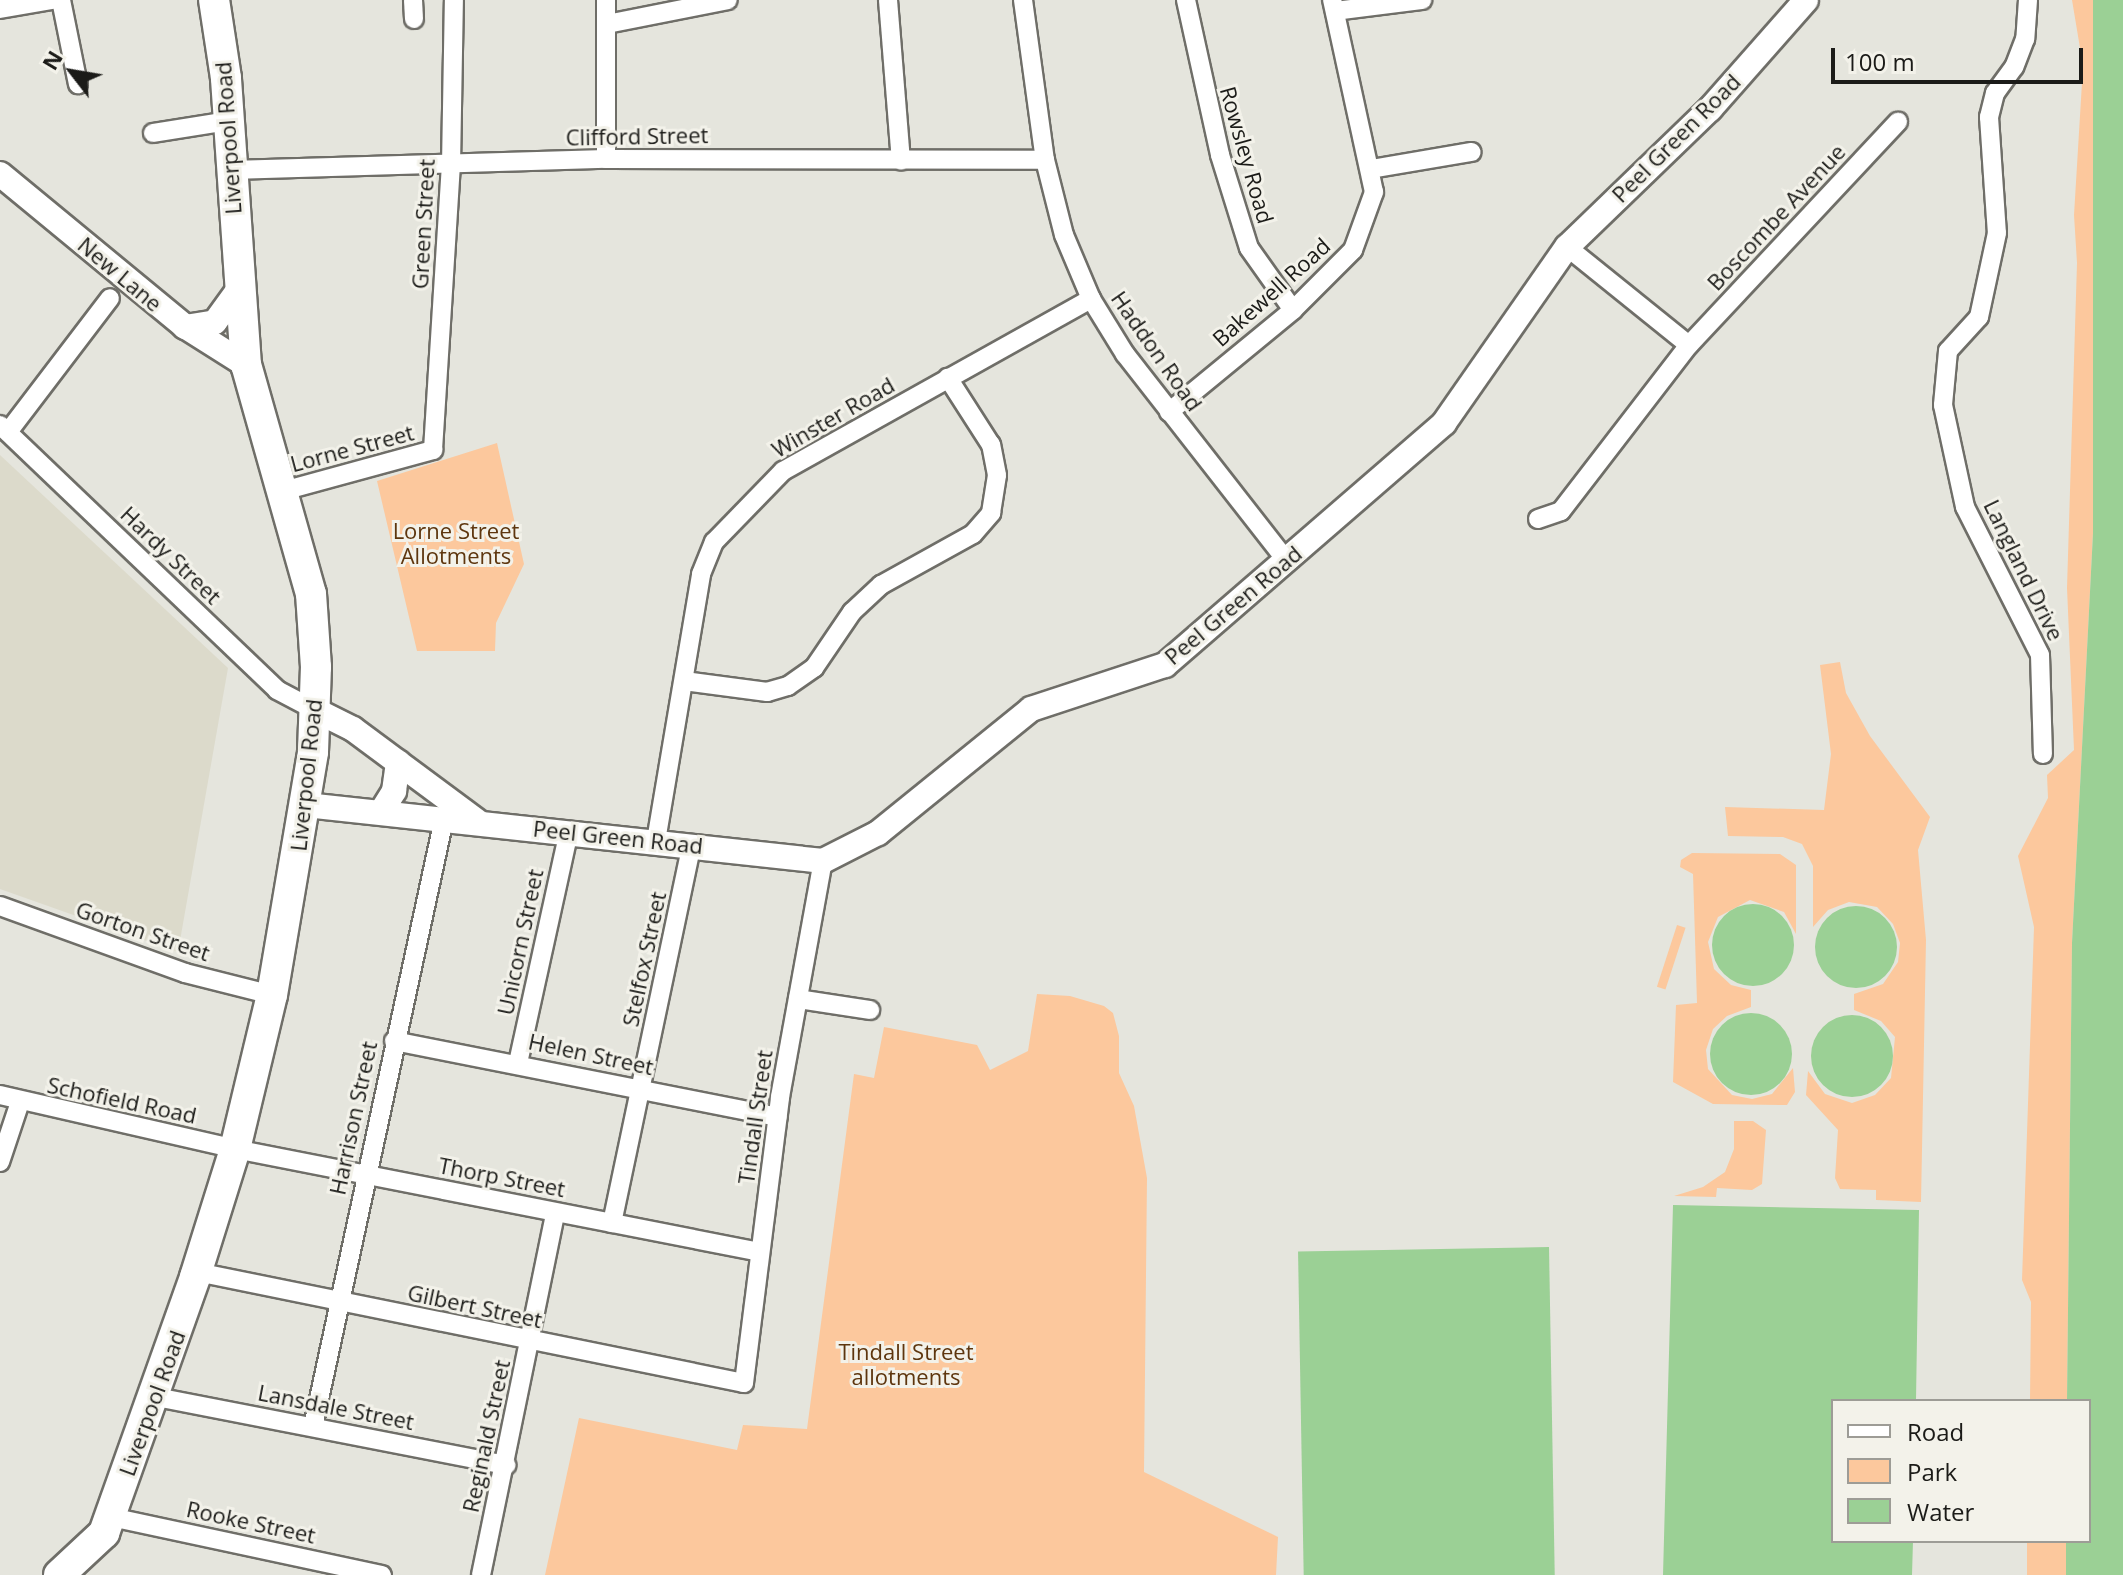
<!DOCTYPE html>
<html>
<head>
<meta charset="utf-8">
<style>
	body { margin:0 }
	#map { position:relative; width:2123px; height:1575px; overflow:hidden; background:#e5e5dd; font-family:"Open Sans",sans-serif }
	div>[style] { position:absolute }
	[style*='--x'] { left:calc(var(--x)*1px); top:calc(var(--y)*1px); width:calc(var(--w)*1px); rotate:calc(var(--a)*1deg) }
	.built>* { inset:0; background:#dcdacb }
	.green>* { inset:0; background:#fcc89d; transform-origin:0 0 }
	.water>* { inset:0; background:#9bd095; transform-origin:0 0 }
	.round { border-radius:50% }
	.roads { filter:drop-shadow(2px 0 #6f6e68) drop-shadow(-2px 0 #6f6e68) drop-shadow(0 2px #6f6e68) drop-shadow(0 -2px #6f6e68) }
	.minor>* { height:18px; margin:-9px; padding:0 9px; transform-origin:9px; border-radius:9px; background:#fff }
	.tertiary>* { height:24px; margin:-12px; padding:0 12px; transform-origin:12px; border-radius:12px; background:#fff }
	.primary>* { height:30px; margin:-15px; padding:0 15px; transform-origin:15px; border-radius:15px; background:#fff }
	span { translate:-50% -50%; white-space:nowrap; text-align:center; line-height:1.15; -webkit-text-stroke:6px #f3f2ea; paint-order:stroke }
	.street-label { font-size:22px; color:#1b1b18 }
	.park-label { font-size:22px; color:#5e360e }
	.legend { position:absolute; left:1831px; top:1399px; width:260px; height:144px; box-sizing:border-box; background:#f3f2ea; border:2px solid #9d9c96; margin:0; padding:10px 14px; list-style:none; font-size:24px; color:#1b1b18 }
	.legend li { display:flex; align-items:center; gap:16px; height:40px }
	.legend b { width:40px; border:2px solid #9d9c96 }
	.north { position:absolute; left:32px; top:32px; width:80px; height:80px; -webkit-text-stroke:6px #f3f2ea; paint-order:stroke; rotate:301deg; font-size:22px; font-weight:700; line-height:32px; text-align:center; color:#1b1b18 }
	.north::after { content:''; display:block; margin:auto; width:28px; height:36px; background:#1b1b18; clip-path:polygon(50% 0,100% 100%,50% 72%,0 100%) }
	.scale { position:absolute; left:1831px; top:48px; width:252px; height:36px; box-sizing:border-box; border:4px solid #1b1b18; border-top:0; padding-left:10px; font-size:24px; line-height:28px; white-space:nowrap; color:#1b1b18; -webkit-text-stroke:6px #f3f2ea; paint-order:stroke }
</style>
</head>
<body>
<div id="map">
	<div class="built">
		<i style="clip-path:polygon(0 455px,228px 668px,178px 952px,0 889px)"></i>
	</div>
	<div class="green">
		<i style="clip-path:polygon(2072px 0,2093px 0,2093px 533px,2072px 943px,2067px 1401px,2030px 1401px,2031px 1302px,2022px 1280px,2034px 927px,2018px 856px,2048px 798px,2047px 775px,2074px 750px,2067px 588px,2077px 263px,2074px 215px,2083px 66px)"></i>
		<i style="clip-path:polygon(497px 443px,524px 564px,496px 623px,495px 651px,417px 651px,377px 481px)"></i>
		<i style="clip-path:polygon(1840px 662px,1846px 693px,1870px 736px,1930px 817px,1918px 850px,1926px 940px,1921px 1202px,1876px 1200px,1876px 1190px,1840px 1189px,1835px 1178px,1838px 1130px,1806px 1095px,1808px 1071px,1825px 1094px,1852px 1103px,1875px 1095px,1891px 1078px,1895px 1037px,1881px 1021px,1854px 1010px,1854px 994px,1883px 984px,1898px 962px,1900px 943px,1893px 924px,1877px 907px,1849px 902px,1828px 910px,1813px 927px,1813px 866px,1802px 844px,1783px 837px,1728px 836px,1725px 807px,1824px 810px,1831px 754px,1820px 665px)"></i>
		<i style="clip-path:polygon(1692px 853px,1780px 854px,1796px 865px,1796px 934px,1784px 912px,1750px 900px,1718px 917px,1708px 942px,1714px 969px,1731px 985px,1751px 990px,1751px 1007px,1727px 1016px,1713px 1029px,1706px 1050px,1708px 1069px,1732px 1095px,1752px 1099px,1772px 1094px,1793px 1068px,1795px 1092px,1787px 1105px,1713px 1104px,1673px 1082px,1676px 1005px,1697px 1003px,1693px 874px,1680px 867px,1681px 860px)"></i>
		<i style="left:1677px;top:925px;width:9px;height:65px;rotate:18deg"></i>
		<i style="clip-path:polygon(1037px 994px,1070px 996px,1104px 1006px,1113px 1013px,1119px 1036px,1119px 1073px,1134px 1106px,1147px 1178px,1144px 1472px,1278px 1537px,1276px 1575px,545px 1575px,579px 1418px,737px 1450px,743px 1425px,807px 1429px,854px 1074px,874px 1078px,884px 1027px,977px 1045px,990px 1070px,1028px 1051px)"></i>
		<i style="clip-path:polygon(1734px 1121px,1753px 1121px,1766px 1130px,1762px 1184px,1752px 1190px,1717px 1188px,1716px 1197px,1674px 1196px,1703px 1187px,1725px 1172px,1734px 1149px)"></i>
		<i style="left:2027px;top:1541px;width:39px;height:34px"></i>
	</div>
	<div class="water">
		<i style="clip-path:polygon(2093px 0,2123px 0,2123px 1575px,2066px 1575px,2066px 1541px,2089px 1541px,2089px 1401px,2067px 1401px,2072px 943px,2093px 533px)"></i>
		<i class="round" style="left:1712px;top:904px;width:82px;height:82px"></i>
		<i class="round" style="left:1815px;top:906px;width:82px;height:82px"></i>
		<i class="round" style="left:1710px;top:1013px;width:82px;height:82px"></i>
		<i class="round" style="left:1811px;top:1015px;width:82px;height:82px"></i>
		<i style="clip-path:polygon(1673px 1205px,1919px 1210px,1916px 1401px,1833px 1401px,1833px 1541px,1913px 1541px,1912px 1575px,1663px 1575px)"></i>
		<i style="left:1549px;top:1247px;width:328px;height:251px;rotate:89deg"></i>
	</div>
	<div class="roads">
		<div class="minor">
			<i style="--x:61;--y:0;--w:86;--a:78.6"></i>
			<i style="--x:413;--y:0;--w:19;--a:87"></i>
			<i style="--x:606;--y:0;--w:159;--a:90"></i>
			<i style="--x:888;--y:0;--w:161;--a:85.4"></i>
			<i style="--x:1023;--y:0;--w:162;--a:82.2"></i>
			<i style="--x:1045;--y:160;--w:77;--a:75.8"></i>
			<i style="--x:1064;--y:235;--w:69;--a:67.1"></i>
			<i style="--x:1091;--y:299;--w:65;--a:58.3"></i>
			<i style="--x:1125;--y:354;--w:261;--a:52"></i>
			<i style="--x:1186;--y:0;--w:159;--a:77.6"></i>
			<i style="--x:1220;--y:155;--w:97;--a:72.7"></i>
			<i style="--x:1249;--y:248;--w:76;--a:54.6"></i>
			<i style="--x:2028;--y:0;--w:39;--a:94"></i>
			<i style="--x:2025;--y:39;--w:30;--a:111"></i>
			<i style="--x:2014;--y:67;--w:32;--a:126"></i>
			<i style="--x:1995;--y:93;--w:25;--a:104"></i>
			<i style="--x:1989;--y:117;--w:116;--a:86.1"></i>
			<i style="--x:1997;--y:233;--w:86;--a:102.1"></i>
			<i style="--x:1979;--y:317;--w:46;--a:132.4"></i>
			<i style="--x:1948;--y:351;--w:54;--a:95.3"></i>
			<i style="--x:1943;--y:405;--w:104;--a:77.8"></i>
			<i style="--x:1965;--y:507;--w:166;--a:63.1"></i>
			<i style="--x:2040;--y:655;--w:99;--a:88.3"></i>
			<i style="--x:0;--y:9;--w:53;--a:-9.8"></i>
			<i style="--x:1335;--y:11;--w:88;--a:-7.2"></i>
			<i style="--x:607;--y:24;--w:123;--a:-11.2"></i>
			<i style="--x:153;--y:133;--w:76;--a:-9.1"></i>
			<i style="--x:1371;--y:169;--w:102;--a:-9.6"></i>
			<i style="--x:231;--y:170;--w:375;--a:-1.7"></i>
			<i style="--x:606;--y:159;--w:439;--a:0.1"></i>
			<i style="--x:1567;--y:247;--w:156;--a:38.8"></i>
			<i style="--x:1169;--y:412;--w:161;--a:-39.4"></i>
			<i style="--x:1293;--y:310;--w:85;--a:-45"></i>
			<i style="--x:1353;--y:250;--w:62;--a:-70.1"></i>
			<i style="--x:1374;--y:192;--w:197;--a:-102.3"></i>
			<i style="--x:0;--y:425;--w:383;--a:43.7"></i>
			<i style="--x:277;--y:690;--w:43;--a:27.8"></i>
			<i style="--x:8;--y:432;--w:168;--a:-52.7"></i>
			<i style="--x:283;--y:491;--w:156;--a:-15.3"></i>
			<i style="--x:433;--y:450;--w:285;--a:-86.4"></i>
			<i style="--x:451;--y:166;--w:166;--a:-89"></i>
			<i style="--x:1538;--y:519;--w:24;--a:-19"></i>
			<i style="--x:1561;--y:511;--w:210;--a:-52.4"></i>
			<i style="--x:1689;--y:345;--w:306;--a:-46.9"></i>
			<i style="--x:684;--y:681;--w:84;--a:7.5"></i>
			<i style="--x:767;--y:692;--w:22;--a:-16"></i>
			<i style="--x:788;--y:686;--w:32;--a:-35"></i>
			<i style="--x:814;--y:668;--w:68;--a:-55.8"></i>
			<i style="--x:852;--y:612;--w:40;--a:-43"></i>
			<i style="--x:881;--y:585;--w:105;--a:-29"></i>
			<i style="--x:973;--y:534;--w:28;--a:-49"></i>
			<i style="--x:991;--y:513;--w:38;--a:-81"></i>
			<i style="--x:997;--y:475;--w:31;--a:-101"></i>
			<i style="--x:991;--y:445;--w:80;--a:-122.7"></i>
			<i style="--x:656;--y:841;--w:271;--a:-80.4"></i>
			<i style="--x:701;--y:574;--w:35;--a:-68"></i>
			<i style="--x:714;--y:542;--w:99;--a:-45.8"></i>
			<i style="--x:783;--y:471;--w:353;--a:-29.2"></i>
			<i style="--x:0;--y:906;--w:197;--a:19.9"></i>
			<i style="--x:185;--y:973;--w:90;--a:14.2"></i>
			<i style="--x:798;--y:999;--w:73;--a:8.7"></i>
			<i style="--x:394;--y:1041;--w:391;--a:11.2"></i>
			<i style="--x:518;--y:1063;--w:237;--a:-77.6"></i>
			<i style="--x:0;--y:1095;--w:241;--a:12.9"></i>
			<i style="--x:235;--y:1149;--w:535;--a:11.1"></i>
			<i style="--x:0;--y:1162;--w:63;--a:-71.6"></i>
			<i style="--x:612;--y:1223;--w:386;--a:-78.1"></i>
			<i style="--x:197;--y:1272;--w:558;--a:11.47"></i>
			<i style="--x:744;--y:1383;--w:288;--a:-82.8"></i>
			<i style="--x:780;--y:1097;--w:240;--a:-79.7"></i>
			<i style="--x:156;--y:1397;--w:357;--a:11"></i>
			<i style="--x:313;--y:1427;--w:622;--a:-77.84"></i>
			<i style="--x:111;--y:1517;--w:277;--a:12.1"></i>
			<i style="--x:481;--y:1575;--w:369;--a:-78.4"></i>
		</div>
		<div class="tertiary">
			<i style="--x:0;--y:174;--w:237;--a:39.5"></i>
			<i style="--x:183;--y:325;--w:75;--a:32.4"></i>
			<i style="--x:185;--y:327;--w:30;--a:-9"></i>
			<i style="--x:215;--y:322;--w:37;--a:-54"></i>
			<i style="--x:315;--y:710;--w:42;--a:26.6"></i>
			<i style="--x:353;--y:729;--w:154;--a:36.6"></i>
			<i style="--x:306;--y:805;--w:520;--a:6.18"></i>
			<i style="--x:823;--y:861;--w:62;--a:-27"></i>
			<i style="--x:878;--y:833;--w:197;--a:-39"></i>
			<i style="--x:1031;--y:709;--w:141;--a:-18.2"></i>
			<i style="--x:1165;--y:665;--w:369;--a:-40.9"></i>
			<i style="--x:1444;--y:423;--w:215;--a:-55.1"></i>
			<i style="--x:1567;--y:247;--w:199;--a:-44"></i>
			<i style="--x:1710;--y:109;--w:145;--a:-48.6"></i>
			<i style="--x:381;--y:812;--w:25;--a:-58"></i>
			<i style="--x:394;--y:791;--w:29;--a:-82"></i>
		</div>
		<div class="primary">
			<i style="--x:59;--y:1575;--w:62;--a:-43"></i>
			<i style="--x:104;--y:1533;--w:272;--a:-70.4"></i>
			<i style="--x:195;--y:1277;--w:134;--a:-72.6"></i>
			<i style="--x:235;--y:1149;--w:158;--a:-76.5"></i>
			<i style="--x:272;--y:995;--w:246;--a:-80.4"></i>
			<i style="--x:313;--y:752;--w:85;--a:-88"></i>
			<i style="--x:316;--y:667;--w:73;--a:-93.9"></i>
			<i style="--x:311;--y:594;--w:238;--a:-105.8"></i>
			<i style="--x:246;--y:365;--w:288;--a:-94"></i>
			<i style="--x:226;--y:78;--w:79;--a:-98.7"></i>
		</div>
	</div>
	<div class="street-label">
		<span style="left:637px;top:136px;rotate:-1deg">Clifford Street</span>
		<span style="left:228px;top:138px;rotate:-94deg">Liverpool Road</span>
		<span style="left:1676px;top:138px;rotate:-45deg">Peel Green Road</span>
		<span style="left:1247px;top:155px;rotate:74deg">Rowsley Road</span>
		<span style="left:1776px;top:217px;rotate:-47deg">Boscombe Avenue</span>
		<span style="left:423px;top:224px;rotate:-87deg">Green Street</span>
		<span style="left:120px;top:274px;rotate:40deg">New Lane</span>
		<span style="left:1271px;top:292px;rotate:-42deg">Bakewell Road</span>
		<span style="left:1157px;top:351px;rotate:55deg">Haddon Road</span>
		<span style="left:833px;top:417px;rotate:-30deg">Winster Road</span>
		<span style="left:352px;top:448px;rotate:-15deg">Lorne Street</span>
		<span style="left:171px;top:555px;rotate:44deg">Hardy Street</span>
		<span style="left:2024px;top:570px;rotate:64deg">Langland Drive</span>
		<span style="left:1233px;top:605px;rotate:-40deg">Peel Green Road</span>
		<span style="left:306px;top:775px;rotate:-84deg">Liverpool Road</span>
		<span style="left:618px;top:837px;rotate:6deg">Peel Green Road</span>
		<span style="left:143px;top:931px;rotate:19deg">Gorton Street</span>
		<span style="left:520px;top:942px;rotate:-78deg">Unicorn Street</span>
		<span style="left:644px;top:959px;rotate:-78deg">Stelfox Street</span>
		<span style="left:591px;top:1054px;rotate:12deg">Helen Street</span>
		<span style="left:122px;top:1100px;rotate:12deg">Schofield Road</span>
		<span style="left:755px;top:1117px;rotate:-82deg">Tindall Street</span>
		<span style="left:353px;top:1118px;rotate:-78deg">Harrison Street</span>
		<span style="left:502px;top:1177px;rotate:11deg">Thorp Street</span>
		<span style="left:475px;top:1306px;rotate:12deg">Gilbert Street</span>
		<span style="left:152px;top:1403px;rotate:-70deg">Liverpool Road</span>
		<span style="left:336px;top:1407px;rotate:11deg">Lansdale Street</span>
		<span style="left:486px;top:1436px;rotate:-78deg">Reginald Street</span>
		<span style="left:251px;top:1522px;rotate:12deg">Rooke Street</span>
	</div>
	<div class="park-label">
		<span style="left:456px;top:543px">Lorne Street<br>Allotments</span>
		<span style="left:906px;top:1364px">Tindall Street<br>allotments</span>
	</div>
	<ul class="legend">
	<li><b style="height:10px;background:#fff"></b>Road</li>
	<li><b style="height:22px;background:#fcc89d"></b>Park</li>
	<li><b style="height:22px;background:#9bd095"></b>Water</li>
	</ul>
	<div class="north">N</div>
	<div class="scale">100 m</div>
</div>
</body>
</html>
